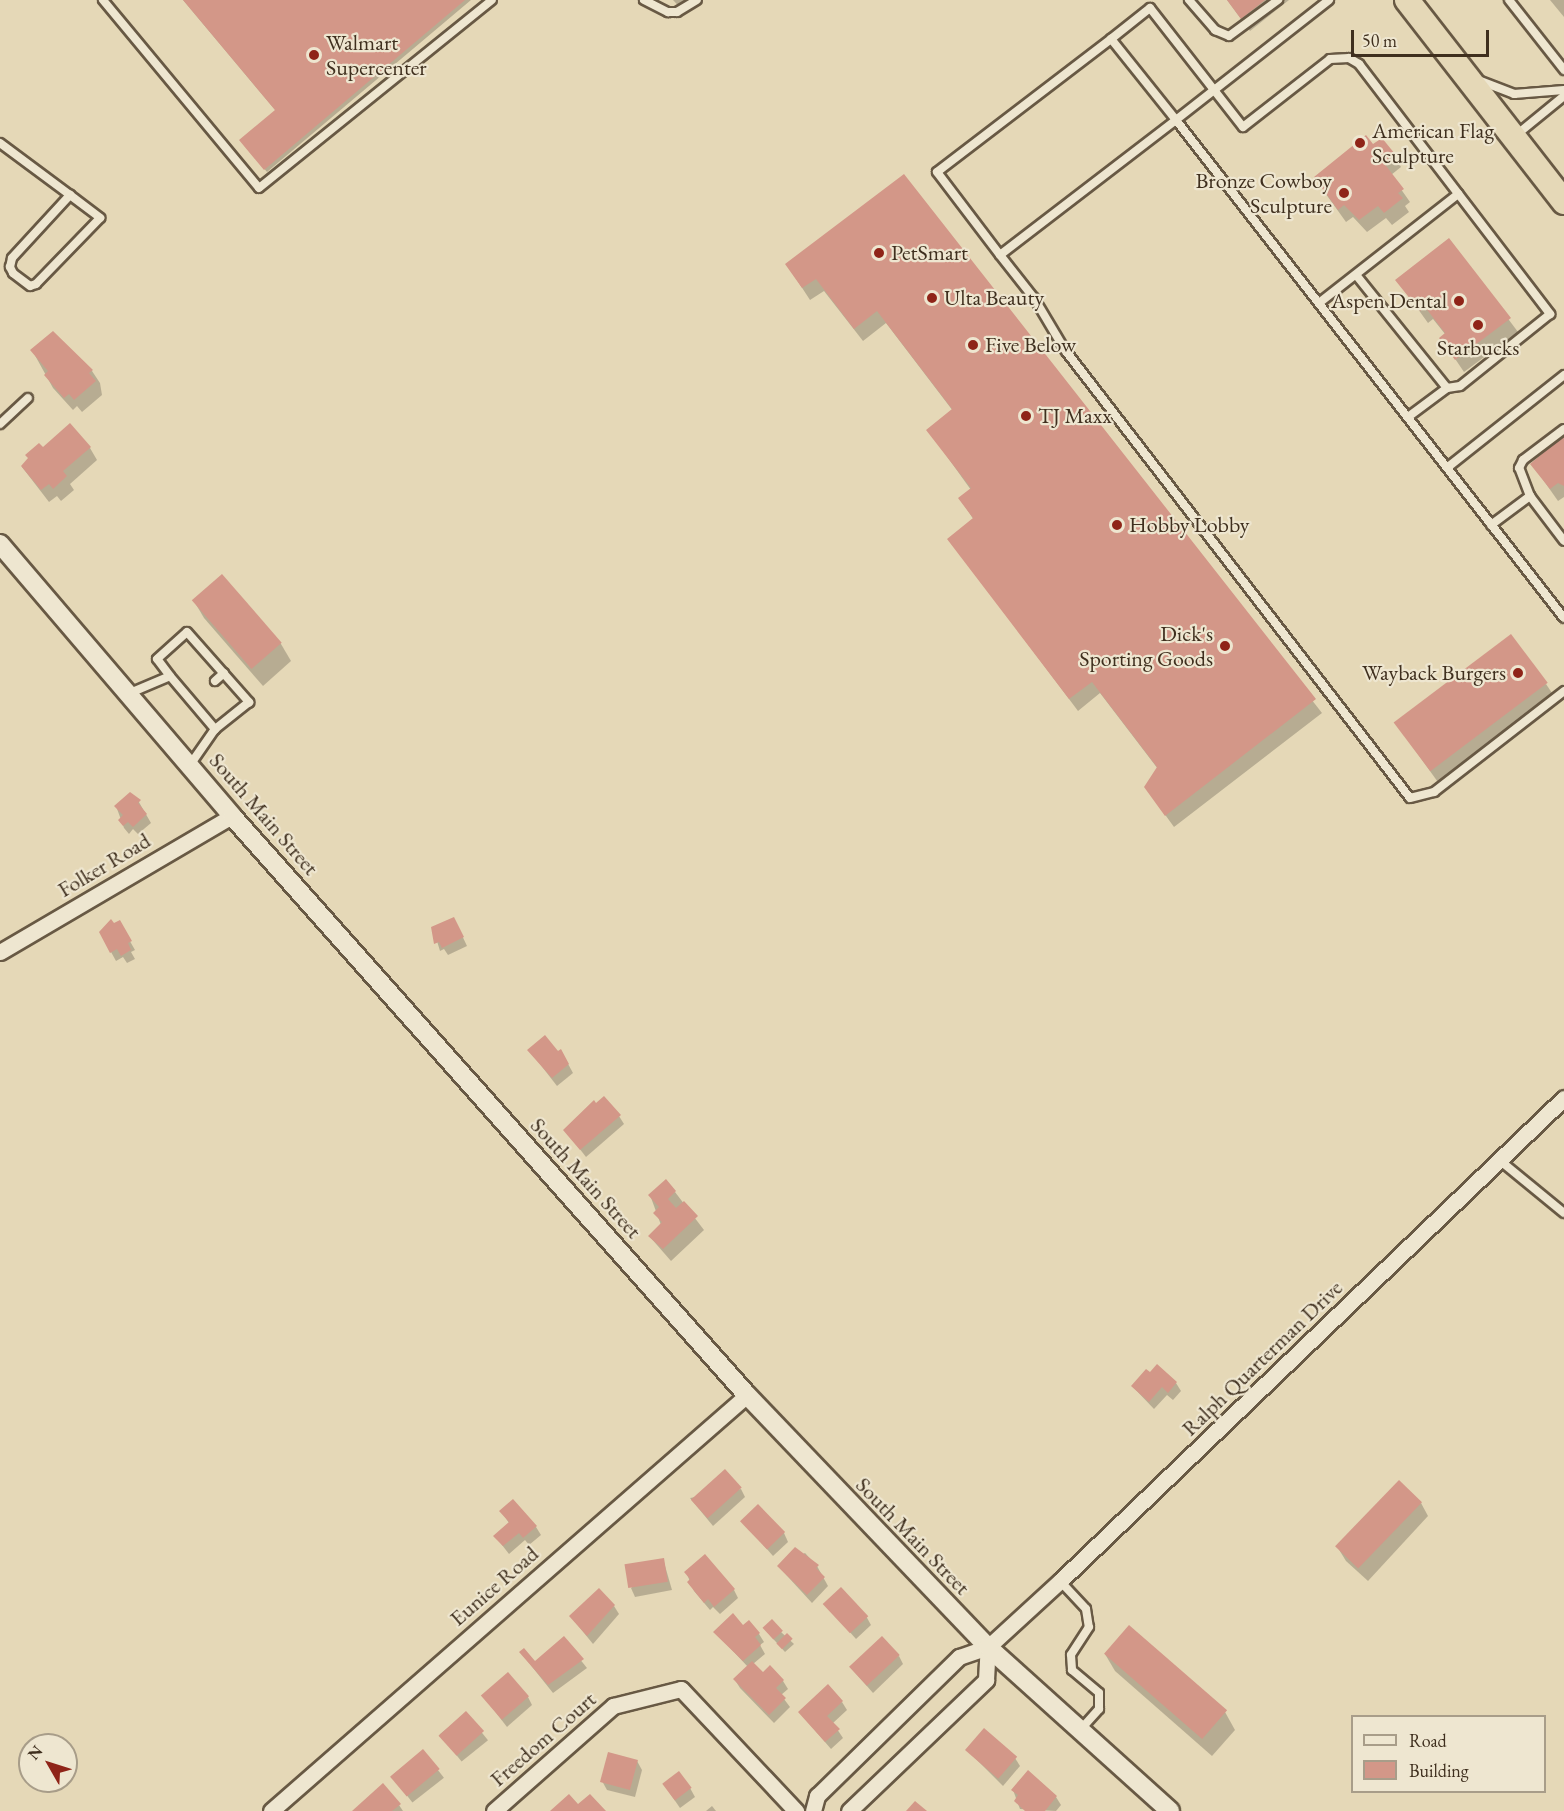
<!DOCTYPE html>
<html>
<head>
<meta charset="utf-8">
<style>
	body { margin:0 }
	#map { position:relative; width:1564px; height:1811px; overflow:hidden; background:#e5d8b7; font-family:"EB Garamond",serif }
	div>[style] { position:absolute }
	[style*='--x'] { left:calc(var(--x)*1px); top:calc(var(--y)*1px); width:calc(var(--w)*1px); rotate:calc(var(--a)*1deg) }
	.shadow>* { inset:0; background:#0003; transform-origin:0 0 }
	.building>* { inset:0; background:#d39788; transform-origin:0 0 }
	.roads { filter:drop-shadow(2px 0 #685944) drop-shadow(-2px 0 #685944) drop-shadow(0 2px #685944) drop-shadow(0 -2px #685944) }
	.service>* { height:8px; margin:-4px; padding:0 4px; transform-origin:4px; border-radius:4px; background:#eee6d0 }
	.minor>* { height:15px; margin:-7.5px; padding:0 7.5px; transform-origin:7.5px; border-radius:7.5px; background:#eee6d0 }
	.tertiary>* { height:18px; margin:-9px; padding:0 9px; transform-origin:9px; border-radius:9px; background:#eee6d0 }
	.trunk>* { height:24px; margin:-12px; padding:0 12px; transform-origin:12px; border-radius:12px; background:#e5d8b7 }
	.dots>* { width:16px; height:16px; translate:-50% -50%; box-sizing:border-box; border:3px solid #eee6d0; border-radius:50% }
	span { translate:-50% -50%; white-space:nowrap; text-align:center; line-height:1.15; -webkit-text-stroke:4.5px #eee6d0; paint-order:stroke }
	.poi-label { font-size:22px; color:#3f2f1e }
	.left { translate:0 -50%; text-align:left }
	.right { translate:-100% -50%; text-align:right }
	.street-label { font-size:22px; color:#3f2f1e }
	.legend { position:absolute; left:1351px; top:1715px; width:195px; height:78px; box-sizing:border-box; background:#eee6d0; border:2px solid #a89d89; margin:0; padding:8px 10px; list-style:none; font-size:18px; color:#3f2f1e }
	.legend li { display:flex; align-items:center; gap:12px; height:30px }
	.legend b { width:30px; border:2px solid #a89d89 }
	.north { position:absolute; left:18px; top:1733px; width:60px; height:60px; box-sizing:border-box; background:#eee6d0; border:2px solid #a89d89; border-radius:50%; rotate:309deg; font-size:16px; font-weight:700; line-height:24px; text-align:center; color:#3f2f1e }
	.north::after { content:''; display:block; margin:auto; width:21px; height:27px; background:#8f2418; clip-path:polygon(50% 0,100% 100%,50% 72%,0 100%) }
	.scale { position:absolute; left:1351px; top:30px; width:138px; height:27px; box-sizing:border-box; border:3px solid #3f2f1e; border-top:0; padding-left:8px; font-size:18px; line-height:21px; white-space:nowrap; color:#3f2f1e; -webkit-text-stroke:4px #eee6d0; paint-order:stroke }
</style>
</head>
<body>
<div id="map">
	<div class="shadow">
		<i style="clip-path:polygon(183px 0,471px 0,267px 172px,243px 144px,276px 111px)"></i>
		<i style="clip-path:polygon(673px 0,700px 0,685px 13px)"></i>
		<i style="clip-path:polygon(1227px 0,1289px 0,1250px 31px)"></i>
		<i style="clip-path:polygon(1564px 0,1564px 17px,1550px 0)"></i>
		<i style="clip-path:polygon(1373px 146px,1393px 154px,1401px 167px,1391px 175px,1410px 202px,1405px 206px,1409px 212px,1392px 225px,1386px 218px,1367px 232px,1353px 217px,1346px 222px,1323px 190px)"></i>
		<i style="clip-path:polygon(903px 176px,1322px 713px,1174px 827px,1145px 787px,1158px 769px,1100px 693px,1078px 711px,949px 539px,974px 520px,960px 499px,971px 490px,928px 430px,953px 411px,886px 323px,863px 341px,824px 291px,810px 300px,795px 277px)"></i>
		<i style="clip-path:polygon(1449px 240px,1518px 332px,1464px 372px,1441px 338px,1445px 334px,1433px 319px,1428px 323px,1397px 280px)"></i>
		<i style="clip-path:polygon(53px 333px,92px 371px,100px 383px,102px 395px,82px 412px,77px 406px,73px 410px,53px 388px,32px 350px)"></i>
		<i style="clip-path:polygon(1564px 435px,1564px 497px,1558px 501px,1532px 464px)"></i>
		<i style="clip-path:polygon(90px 448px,97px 460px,70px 484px,74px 490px,61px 501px,57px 496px,49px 502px,22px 467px,43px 449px)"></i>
		<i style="clip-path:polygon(222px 577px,281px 644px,291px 661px,263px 686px,204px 618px,194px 601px)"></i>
		<i style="clip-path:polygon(1546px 684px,1554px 696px,1440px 785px,1397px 725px)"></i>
		<i style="clip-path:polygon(136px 797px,151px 823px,138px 834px,133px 829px,129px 834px,124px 828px,116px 806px)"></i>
		<i style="clip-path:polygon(119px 922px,135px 950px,131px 952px,135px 959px,127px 963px,123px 957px,116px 961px,100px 932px)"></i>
		<i style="clip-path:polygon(458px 927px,467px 946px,448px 955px,444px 949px,440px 951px,433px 928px)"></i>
		<i style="clip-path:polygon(529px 1050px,561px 1051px,573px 1073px,557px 1086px)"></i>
		<i style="clip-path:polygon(619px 1116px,624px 1124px,586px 1157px,565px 1130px)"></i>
		<i style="clip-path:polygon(675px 1192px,704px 1230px,671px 1261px,650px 1237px,661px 1225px,650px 1195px)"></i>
		<i style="clip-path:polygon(1176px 1383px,1181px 1391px,1173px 1400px,1167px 1395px,1154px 1409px,1132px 1386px)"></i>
		<i style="clip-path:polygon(741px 1489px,745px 1497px,713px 1526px,690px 1498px)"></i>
		<i style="clip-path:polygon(1421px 1503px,1428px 1516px,1368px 1581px,1346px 1561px,1338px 1548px)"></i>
		<i style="clip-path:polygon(501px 1511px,536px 1527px,541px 1535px,529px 1545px,525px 1540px,509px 1554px,495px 1536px,509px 1523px)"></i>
		<i style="clip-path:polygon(742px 1521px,784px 1533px,788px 1542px,773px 1556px)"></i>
		<i style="clip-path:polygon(805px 1553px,817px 1566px,828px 1586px,812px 1603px,778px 1566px)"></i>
		<i style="clip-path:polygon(663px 1559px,672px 1590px,635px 1597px,631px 1588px)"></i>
		<i style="clip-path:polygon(686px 1572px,734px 1590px,738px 1598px,720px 1614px,713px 1607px,710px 1610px,694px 1591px)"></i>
		<i style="clip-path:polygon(825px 1604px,866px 1616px,871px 1625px,856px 1639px)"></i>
		<i style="clip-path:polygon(614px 1606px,619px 1614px,593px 1644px,571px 1617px)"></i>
		<i style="clip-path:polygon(743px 1627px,759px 1634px,764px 1642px,760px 1645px,765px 1654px,753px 1664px,763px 1674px,783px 1681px,788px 1689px,781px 1695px,790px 1707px,774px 1723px,740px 1688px,735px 1680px,748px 1667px,715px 1632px)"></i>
		<i style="clip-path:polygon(767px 1632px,781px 1632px,794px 1644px,785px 1652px)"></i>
		<i style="clip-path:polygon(563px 1638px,587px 1668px,553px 1693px,521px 1653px,535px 1663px)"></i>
		<i style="clip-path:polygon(1105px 1654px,1225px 1712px,1235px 1730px,1212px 1756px,1115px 1671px)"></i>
		<i style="clip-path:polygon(899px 1656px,903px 1664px,873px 1693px,851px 1668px)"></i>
		<i style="clip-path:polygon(483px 1696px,528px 1697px,532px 1705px,507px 1727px)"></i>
		<i style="clip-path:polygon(842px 1702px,847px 1710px,833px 1723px,843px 1738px,831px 1749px,800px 1713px)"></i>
		<i style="left:466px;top:1713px;width:35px;height:34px;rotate:51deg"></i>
		<i style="clip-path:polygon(967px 1750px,1015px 1758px,1020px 1766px,1003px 1786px)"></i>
		<i style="left:423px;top:1751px;width:34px;height:40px;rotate:52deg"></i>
		<i style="clip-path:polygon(637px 1761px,642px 1770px,635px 1797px,607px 1790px,602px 1781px)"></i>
		<i style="clip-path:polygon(1028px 1772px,1056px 1797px,1061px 1805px,1056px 1811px,1020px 1809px,1013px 1790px)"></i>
		<i style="clip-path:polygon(690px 1788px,695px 1797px,680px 1808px,669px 1792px)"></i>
		<i style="clip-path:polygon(399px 1805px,403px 1811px,354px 1811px)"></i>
		<i style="clip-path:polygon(712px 1806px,716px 1811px,706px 1811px)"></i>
	</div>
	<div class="building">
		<i style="clip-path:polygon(183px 0,465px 0,264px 170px,239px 140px,275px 110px)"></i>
		<i style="clip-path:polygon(1227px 0,1265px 0,1241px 19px)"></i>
		<i style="clip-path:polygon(1366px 135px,1373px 144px,1382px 138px,1395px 154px,1383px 162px,1404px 189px,1398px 193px,1403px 198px,1384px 213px,1378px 206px,1359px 220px,1344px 205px,1338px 210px,1314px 177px)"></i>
		<i style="clip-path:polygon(904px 174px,1316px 699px,1165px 816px,1144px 787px,1157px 767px,1092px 682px,1069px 699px,947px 539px,973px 518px,958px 498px,971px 488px,926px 430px,952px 409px,877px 311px,854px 329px,816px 279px,802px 288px,785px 264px)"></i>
		<i style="clip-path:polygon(1449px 238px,1511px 318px,1455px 360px,1439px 338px,1445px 333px,1425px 307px,1420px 311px,1395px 280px)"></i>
		<i style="clip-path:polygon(53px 331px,93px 370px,89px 373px,96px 381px,74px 400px,69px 394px,64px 398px,44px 375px,48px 371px,30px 350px)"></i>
		<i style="clip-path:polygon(70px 423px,91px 447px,63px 471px,67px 476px,53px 489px,49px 484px,41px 490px,21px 466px,28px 458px,25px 455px,39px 443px,43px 447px)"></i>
		<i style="clip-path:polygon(1564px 435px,1564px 486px,1558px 483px,1550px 489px,1530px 464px)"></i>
		<i style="left:222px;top:574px;width:91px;height:40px;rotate:49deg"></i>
		<i style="left:1511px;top:634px;width:61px;height:147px;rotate:53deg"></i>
		<i style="clip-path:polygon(130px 792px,141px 800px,138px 803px,147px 814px,133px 827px,128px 822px,123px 826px,118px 820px,123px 815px,114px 806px)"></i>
		<i style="clip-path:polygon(454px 917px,464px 937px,442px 948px,439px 942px,434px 944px,431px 927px)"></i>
		<i style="clip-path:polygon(111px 919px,114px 923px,120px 920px,132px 941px,128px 943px,131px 950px,121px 956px,117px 949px,110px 953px,99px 932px)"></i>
		<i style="clip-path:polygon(545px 1035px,558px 1051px,561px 1049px,569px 1064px,552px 1078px,527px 1050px)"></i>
		<i style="clip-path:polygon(604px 1096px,621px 1115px,580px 1150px,563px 1130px,594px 1100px,596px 1103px)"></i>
		<i style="clip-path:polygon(666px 1179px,676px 1191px,668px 1199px,676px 1208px,684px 1201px,698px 1216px,663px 1249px,648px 1236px,662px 1222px,653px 1213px,659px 1207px,648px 1195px)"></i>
		<i style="clip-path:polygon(1157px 1364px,1177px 1382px,1168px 1393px,1162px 1387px,1149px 1402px,1131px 1386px,1146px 1369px,1150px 1372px)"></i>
		<i style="left:725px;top:1469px;width:25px;height:46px;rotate:48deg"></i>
		<i style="left:1399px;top:1480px;width:32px;height:92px;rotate:44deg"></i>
		<i style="clip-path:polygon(513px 1499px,537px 1526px,523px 1538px,519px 1533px,503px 1546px,493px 1536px,509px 1522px,499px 1511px)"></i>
		<i style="left:758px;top:1504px;width:39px;height:25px;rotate:46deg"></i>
		<i style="clip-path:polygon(795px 1547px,819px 1565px,816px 1568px,825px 1577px,807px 1595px,777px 1566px)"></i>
		<i style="clip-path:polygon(705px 1554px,735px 1589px,714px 1607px,708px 1599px,704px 1603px,687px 1582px,690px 1579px,684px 1572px)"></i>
		<i style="left:664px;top:1558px;width:24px;height:40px;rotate:81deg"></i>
		<i style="left:841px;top:1587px;width:40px;height:25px;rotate:47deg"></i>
		<i style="clip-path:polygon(599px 1588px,615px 1605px,587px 1636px,569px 1616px)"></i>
		<i style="clip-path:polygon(733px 1613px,743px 1625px,749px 1620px,760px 1633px,755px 1637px,761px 1645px,743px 1661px,713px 1632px)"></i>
		<i style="left:772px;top:1619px;width:16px;height:13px;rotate:47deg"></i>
		<i style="left:1129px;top:1625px;width:130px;height:38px;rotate:41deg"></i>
		<i style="left:787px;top:1633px;width:8px;height:15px;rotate:45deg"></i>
		<i style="clip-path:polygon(564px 1636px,584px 1659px,548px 1685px,519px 1652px,524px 1648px,535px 1661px)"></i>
		<i style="left:882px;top:1636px;width:26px;height:45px;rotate:47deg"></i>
		<i style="clip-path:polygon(752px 1661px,763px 1672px,770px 1665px,784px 1680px,776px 1688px,786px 1698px,769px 1715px,733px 1679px)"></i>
		<i style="left:508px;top:1672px;width:32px;height:36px;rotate:49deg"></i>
		<i style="clip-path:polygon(828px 1684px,843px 1701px,827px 1716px,840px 1729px,825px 1742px,798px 1712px)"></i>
		<i style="left:466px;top:1711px;width:27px;height:37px;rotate:48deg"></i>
		<i style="left:984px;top:1728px;width:44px;height:29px;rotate:41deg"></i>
		<i style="left:423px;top:1749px;width:26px;height:43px;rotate:50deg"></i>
		<i style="left:608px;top:1752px;width:31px;height:31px;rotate:15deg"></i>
		<i style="clip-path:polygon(1028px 1770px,1057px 1796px,1045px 1811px,1025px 1811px,1014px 1801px,1018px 1795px,1011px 1790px)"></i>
		<i style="left:679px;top:1771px;width:21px;height:21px;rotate:53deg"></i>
		<i style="clip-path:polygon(383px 1783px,401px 1804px,392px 1811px,352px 1811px)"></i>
		<i style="clip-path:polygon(569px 1794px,578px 1804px,590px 1794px,606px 1811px,550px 1811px)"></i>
		<i style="clip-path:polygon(915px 1801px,927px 1811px,906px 1811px)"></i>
	</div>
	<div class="roads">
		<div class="service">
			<i style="--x:103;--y:0;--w:244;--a:50.3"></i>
			<i style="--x:259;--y:188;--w:299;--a:-38.9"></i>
			<i style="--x:644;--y:0;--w:27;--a:27"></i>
			<i style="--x:668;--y:12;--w:9;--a:0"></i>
			<i style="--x:677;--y:12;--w:23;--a:-31"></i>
			<i style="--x:1189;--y:0;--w:40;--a:49"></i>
			<i style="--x:1215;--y:30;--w:15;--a:23"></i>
			<i style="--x:1229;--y:36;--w:61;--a:-36.3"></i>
			<i style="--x:1329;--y:0;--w:194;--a:141.9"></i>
			<i style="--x:1176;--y:120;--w:631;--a:52.08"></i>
			<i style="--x:1509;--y:0;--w:89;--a:51.8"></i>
			<i style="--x:1111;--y:39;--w:50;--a:-38.5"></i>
			<i style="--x:1150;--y:8;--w:151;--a:52"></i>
			<i style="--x:1243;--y:127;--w:110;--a:-38"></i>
			<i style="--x:1330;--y:59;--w:19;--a:-3"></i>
			<i style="--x:1349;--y:58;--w:12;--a:31"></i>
			<i style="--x:1359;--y:64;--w:315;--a:52.6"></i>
			<i style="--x:1550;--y:314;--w:115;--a:141.3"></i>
			<i style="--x:1460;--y:386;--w:13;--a:171"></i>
			<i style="--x:1447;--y:388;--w:145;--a:-128.8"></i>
			<i style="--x:1478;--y:80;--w:39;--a:21"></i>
			<i style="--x:1514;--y:94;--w:50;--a:-4.6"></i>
			<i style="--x:1515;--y:136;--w:63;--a:-39.2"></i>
			<i style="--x:0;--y:143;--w:87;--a:36.6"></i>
			<i style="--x:70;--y:195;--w:38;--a:37"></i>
			<i style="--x:100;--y:218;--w:92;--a:134.1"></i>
			<i style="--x:36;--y:284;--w:6;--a:162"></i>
			<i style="--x:30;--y:286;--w:21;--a:-143"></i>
			<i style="--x:13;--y:273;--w:7;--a:-117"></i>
			<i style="--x:10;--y:267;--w:9;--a:-77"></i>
			<i style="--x:12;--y:258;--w:86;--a:-47.4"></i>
			<i style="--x:1000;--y:255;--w:222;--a:-37.5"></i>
			<i style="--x:1176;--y:120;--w:104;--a:-128.7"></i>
			<i style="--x:1111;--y:39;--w:219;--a:142.6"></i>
			<i style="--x:937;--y:172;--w:104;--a:52.8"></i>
			<i style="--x:1000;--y:255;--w:55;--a:51.7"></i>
			<i style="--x:1034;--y:298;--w:61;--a:59.2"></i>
			<i style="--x:1065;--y:350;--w:565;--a:52.4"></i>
			<i style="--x:1410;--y:798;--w:25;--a:-14"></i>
			<i style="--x:1434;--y:792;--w:165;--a:-37.8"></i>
			<i style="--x:1319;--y:303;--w:177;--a:-38.1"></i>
			<i style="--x:1408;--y:417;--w:49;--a:-36.6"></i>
			<i style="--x:0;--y:424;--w:38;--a:-43"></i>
			<i style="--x:1448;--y:467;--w:148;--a:-38.4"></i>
			<i style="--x:1530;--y:496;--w:30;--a:-111"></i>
			<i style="--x:1519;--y:468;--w:9;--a:-63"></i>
			<i style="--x:1523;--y:460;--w:51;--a:-37.1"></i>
			<i style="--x:1491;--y:525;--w:49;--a:-36.6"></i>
			<i style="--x:1530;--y:496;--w:56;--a:52.9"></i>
			<i style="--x:170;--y:676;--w:21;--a:-127"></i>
			<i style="--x:157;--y:659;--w:40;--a:-42"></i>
			<i style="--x:187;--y:632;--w:94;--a:48.5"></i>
			<i style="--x:249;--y:702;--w:43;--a:141.5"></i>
			<i style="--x:215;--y:681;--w:12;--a:-42"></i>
			<i style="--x:130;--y:693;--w:43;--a:-23"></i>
			<i style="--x:170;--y:676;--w:70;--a:49.7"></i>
			<i style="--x:215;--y:729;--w:44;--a:124.8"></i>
			<i style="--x:1498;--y:1159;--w:85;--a:39.3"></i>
			<i style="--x:1060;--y:1581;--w:38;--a:47"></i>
			<i style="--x:1086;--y:1609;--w:18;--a:81"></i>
			<i style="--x:1089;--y:1627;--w:33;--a:123"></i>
			<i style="--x:1071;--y:1655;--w:15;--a:86"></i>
			<i style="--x:1072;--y:1670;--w:35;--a:40"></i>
			<i style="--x:1099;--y:1693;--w:16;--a:90"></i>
			<i style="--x:1099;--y:1709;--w:28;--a:132"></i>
		</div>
		<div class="minor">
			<i style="--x:0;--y:952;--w:269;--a:-30.4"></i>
			<i style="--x:271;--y:1811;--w:632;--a:-41.15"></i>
			<i style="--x:494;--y:1811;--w:159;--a:-41.4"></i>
			<i style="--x:613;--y:1706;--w:70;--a:-14"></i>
			<i style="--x:681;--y:1689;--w:168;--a:46.7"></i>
			<i style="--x:813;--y:1811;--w:16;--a:-75"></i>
			<i style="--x:817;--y:1796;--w:199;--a:-44.4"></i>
			<i style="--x:959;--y:1657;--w:31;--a:-19"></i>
			<i style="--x:988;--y:1647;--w:98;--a:-42.5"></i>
			<i style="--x:1060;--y:1581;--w:698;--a:-43.78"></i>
			<i style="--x:849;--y:1811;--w:190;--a:-43.7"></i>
			<i style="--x:986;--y:1680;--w:33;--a:-87"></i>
		</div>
		<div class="tertiary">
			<i style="--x:0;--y:544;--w:358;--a:49.5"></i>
			<i style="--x:232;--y:816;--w:775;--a:48.35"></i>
			<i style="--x:747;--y:1395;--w:349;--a:46.3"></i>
			<i style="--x:988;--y:1647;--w:245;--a:42"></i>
		</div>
		<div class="trunk">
			<i style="--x:1407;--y:0;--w:256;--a:52.1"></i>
		</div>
	</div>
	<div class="dots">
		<i style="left:314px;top:55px;background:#8f2418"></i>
		<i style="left:1360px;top:143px;background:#8f2418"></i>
		<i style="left:1344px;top:193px;background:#8f2418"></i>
		<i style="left:879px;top:253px;background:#8f2418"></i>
		<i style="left:932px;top:298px;background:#8f2418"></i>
		<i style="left:1459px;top:301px;background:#8f2418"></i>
		<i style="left:1478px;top:325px;background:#8f2418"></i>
		<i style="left:973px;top:345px;background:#8f2418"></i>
		<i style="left:1026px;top:416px;background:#8f2418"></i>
		<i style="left:1117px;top:525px;background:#8f2418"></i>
		<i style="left:1225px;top:646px;background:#8f2418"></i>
		<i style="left:1518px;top:673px;background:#8f2418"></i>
	</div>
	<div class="poi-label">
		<span class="left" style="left:326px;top:55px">Walmart<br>Supercenter</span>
		<span class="left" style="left:1372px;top:143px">American Flag<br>Sculpture</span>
		<span class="right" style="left:1332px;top:193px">Bronze Cowboy<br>Sculpture</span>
		<span class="left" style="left:891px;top:253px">PetSmart</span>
		<span class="left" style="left:944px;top:298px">Ulta Beauty</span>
		<span class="right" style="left:1447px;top:301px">Aspen Dental</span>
		<span class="left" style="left:985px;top:345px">Five Below</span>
		<span style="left:1478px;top:348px">Starbucks</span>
		<span class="left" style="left:1038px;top:416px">TJ Maxx</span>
		<span class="left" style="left:1129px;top:525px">Hobby Lobby</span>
		<span class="right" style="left:1213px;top:646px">Dick's<br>Sporting Goods</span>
		<span class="right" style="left:1506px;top:673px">Wayback Burgers</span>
	</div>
	<div class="street-label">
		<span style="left:264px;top:814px;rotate:49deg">South Main Street</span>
		<span style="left:104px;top:865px;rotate:-31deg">Folker Road</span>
		<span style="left:586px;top:1178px;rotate:48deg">South Main Street</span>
		<span style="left:1262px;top:1358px;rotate:-44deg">Ralph Quarterman Drive</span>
		<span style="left:913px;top:1536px;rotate:46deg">South Main Street</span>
		<span style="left:494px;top:1586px;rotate:-41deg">Eunice Road</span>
		<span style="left:543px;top:1739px;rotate:-41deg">Freedom Court</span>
	</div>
	<ul class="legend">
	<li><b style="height:8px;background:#eee6d0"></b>Road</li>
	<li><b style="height:16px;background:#d39788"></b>Building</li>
	</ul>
	<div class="north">N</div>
	<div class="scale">50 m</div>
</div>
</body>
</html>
